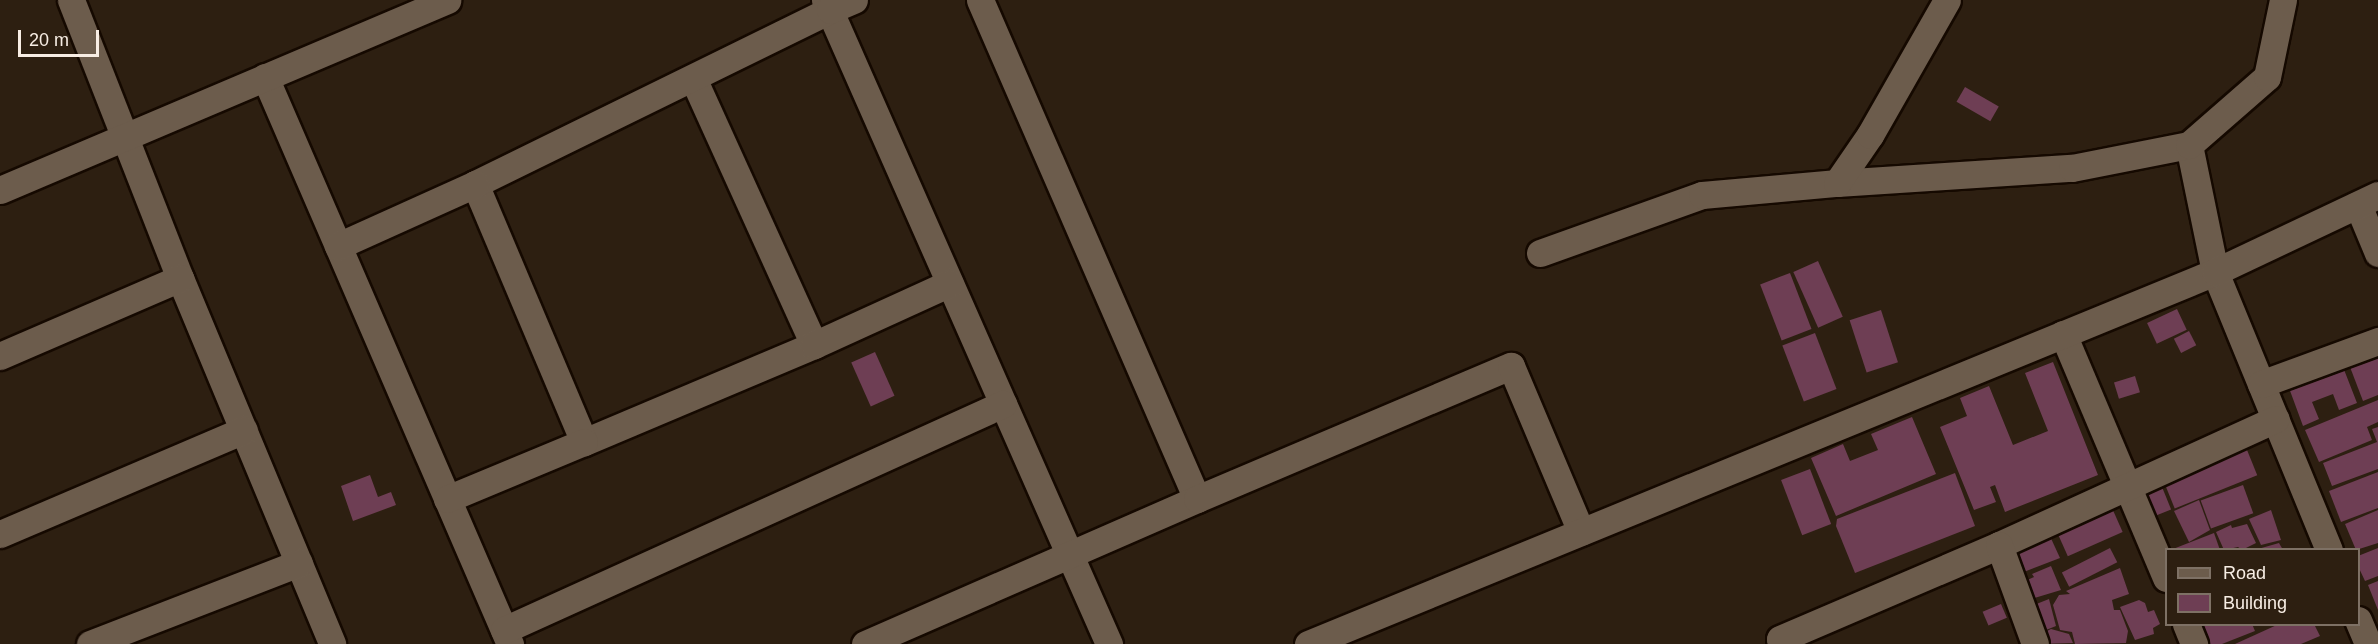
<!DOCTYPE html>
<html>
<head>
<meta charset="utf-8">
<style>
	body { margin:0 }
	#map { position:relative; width:2378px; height:644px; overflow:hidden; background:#2d1f11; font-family:Helvetica,sans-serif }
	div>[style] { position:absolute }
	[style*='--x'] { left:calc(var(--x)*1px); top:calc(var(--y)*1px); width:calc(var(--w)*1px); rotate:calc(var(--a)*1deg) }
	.building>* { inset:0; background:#6e3e54; transform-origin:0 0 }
	.roads { filter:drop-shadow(2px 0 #150900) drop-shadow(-2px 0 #150900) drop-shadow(0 2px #150900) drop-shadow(0 -2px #150900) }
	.street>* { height:27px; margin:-13.5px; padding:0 13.5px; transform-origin:13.5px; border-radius:13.5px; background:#6c5c4c }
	span { translate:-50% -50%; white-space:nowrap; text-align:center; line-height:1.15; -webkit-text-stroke:4.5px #2d1f11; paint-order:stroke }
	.legend { position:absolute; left:2165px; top:548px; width:195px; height:78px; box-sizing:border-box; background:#2d1f11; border:2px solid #7e7165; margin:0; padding:8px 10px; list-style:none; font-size:18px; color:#f7ede4 }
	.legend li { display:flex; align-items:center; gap:12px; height:30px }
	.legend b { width:30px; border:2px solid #7e7165 }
	.scale { position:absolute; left:18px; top:30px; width:81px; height:27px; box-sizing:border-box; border:3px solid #f7ede4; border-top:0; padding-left:8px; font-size:18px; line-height:21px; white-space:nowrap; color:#f7ede4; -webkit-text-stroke:4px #2d1f11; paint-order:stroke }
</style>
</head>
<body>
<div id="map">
	<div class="building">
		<i style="left:1965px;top:87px;width:39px;height:17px;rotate:30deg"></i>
		<i style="left:1818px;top:261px;width:61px;height:27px;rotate:66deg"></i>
		<i style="left:1790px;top:273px;width:60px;height:32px;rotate:69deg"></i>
		<i style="left:2177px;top:309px;width:23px;height:33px;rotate:65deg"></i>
		<i style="left:1881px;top:310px;width:55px;height:33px;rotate:72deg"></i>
		<i style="left:2189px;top:331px;width:16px;height:17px;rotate:63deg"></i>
		<i style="left:1815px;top:333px;width:60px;height:35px;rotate:69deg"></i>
		<i style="left:875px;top:352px;width:48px;height:26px;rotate:66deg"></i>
		<i style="clip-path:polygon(2378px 357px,2378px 395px,2363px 401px,2350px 367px)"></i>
		<i style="clip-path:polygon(2053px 362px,2098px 475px,2005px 512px,1995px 485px,1990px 487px,1996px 502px,1974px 510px,1940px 427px,1967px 416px,1960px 398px,1989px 386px,2013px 445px,2048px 431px,2025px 373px)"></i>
		<i style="clip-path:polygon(2343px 367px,2357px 403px,2339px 410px,2333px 394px,2312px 402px,2319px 419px,2303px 426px,2289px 388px)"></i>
		<i style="left:2135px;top:376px;width:17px;height:22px;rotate:73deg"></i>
		<i style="clip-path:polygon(2378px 400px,2378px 422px,2367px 427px,2372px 440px,2319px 462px,2305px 430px)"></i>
		<i style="clip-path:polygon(1912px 417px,1936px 474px,1836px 516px,1811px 458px,1843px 444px,1850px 461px,1878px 450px,1871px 434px)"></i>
		<i style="clip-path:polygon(2378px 427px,2378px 469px,2332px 486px,2323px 463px,2377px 442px,2372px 429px)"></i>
		<i style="left:2243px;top:440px;width:38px;height:89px;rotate:68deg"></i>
		<i style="left:1810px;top:469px;width:59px;height:31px;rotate:69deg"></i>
		<i style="clip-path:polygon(2378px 472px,2378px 508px,2341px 522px,2329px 491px)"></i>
		<i style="clip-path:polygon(1955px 473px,1975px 526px,1855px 573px,1836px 526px,1837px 519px)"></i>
		<i style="clip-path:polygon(370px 475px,378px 497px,391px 492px,396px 505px,353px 521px,341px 486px)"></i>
		<i style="left:2158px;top:477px;width:35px;height:29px;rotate:68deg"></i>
		<i style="left:2243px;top:485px;width:30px;height:45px;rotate:70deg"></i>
		<i style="left:2108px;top:499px;width:36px;height:60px;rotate:66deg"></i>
		<i style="clip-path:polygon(2199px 500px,2210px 530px,2189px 542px,2174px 511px)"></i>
		<i style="clip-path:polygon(2271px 510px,2281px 540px,2261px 545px,2249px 519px)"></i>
		<i style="clip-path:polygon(2378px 510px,2378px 543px,2356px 550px,2345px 524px)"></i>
		<i style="clip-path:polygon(2247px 524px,2256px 543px,2242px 550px,2238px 547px,2224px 550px,2216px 532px,2231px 525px,2232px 528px)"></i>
		<i style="clip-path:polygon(2214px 533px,2220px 550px,2173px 550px,2173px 549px)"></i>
		<i style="clip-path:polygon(2049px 534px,2060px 558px,2016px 575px,2007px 555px)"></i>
		<i style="clip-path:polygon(2279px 543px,2283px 550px,2258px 550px,2258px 549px)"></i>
		<i style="left:2110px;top:548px;width:16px;height:54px;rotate:63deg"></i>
		<i style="clip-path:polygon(2378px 548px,2378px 576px,2365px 581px,2358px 566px,2358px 556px)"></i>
		<i style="clip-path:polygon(2051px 566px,2061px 590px,2028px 600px,2023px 582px,2034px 577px,2032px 574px)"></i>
		<i style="clip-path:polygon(2120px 568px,2129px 594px,2112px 600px,2114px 610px,2120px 610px,2128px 631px,2126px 643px,2075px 644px,2072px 632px,2060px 630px,2053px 605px,2059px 595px,2070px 594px,2066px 591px)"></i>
		<i style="clip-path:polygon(2378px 581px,2378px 610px,2368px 585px)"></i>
		<i style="clip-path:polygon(2049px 599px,2056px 626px,2041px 632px,2024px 609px)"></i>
		<i style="clip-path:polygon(2139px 600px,2145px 603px,2148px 612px,2154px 610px,2160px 624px,2153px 628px,2154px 634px,2135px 640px,2120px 607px)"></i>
		<i style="left:2001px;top:604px;width:15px;height:20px;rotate:67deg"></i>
		<i style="clip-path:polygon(2191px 624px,2252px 624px,2255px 631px,2222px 644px,2198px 644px)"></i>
		<i style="clip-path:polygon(2279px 624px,2314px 624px,2320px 636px,2301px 644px,2235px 644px)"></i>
		<i style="clip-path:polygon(2051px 629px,2069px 634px,2073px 643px,2038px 644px,2043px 633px)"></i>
	</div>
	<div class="roads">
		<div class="street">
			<i style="--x:71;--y:0;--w:299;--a:68.6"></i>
			<i style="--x:180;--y:278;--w:396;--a:67.4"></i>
			<i style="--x:825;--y:0;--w:704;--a:66.2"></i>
			<i style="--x:980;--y:0;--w:544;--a:66.5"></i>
			<i style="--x:265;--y:77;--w:618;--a:66.63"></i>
			<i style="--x:693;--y:78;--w:293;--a:65.6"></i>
			<i style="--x:814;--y:345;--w:250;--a:157.1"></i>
			<i style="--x:584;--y:442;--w:280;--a:-112.9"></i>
			<i style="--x:475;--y:184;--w:395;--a:-26.1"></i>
			<i style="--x:830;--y:10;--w:26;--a:-23"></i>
			<i style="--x:2189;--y:145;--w:130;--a:78.4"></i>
			<i style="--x:2215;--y:272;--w:300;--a:67.7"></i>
			<i style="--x:1837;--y:183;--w:235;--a:-3.7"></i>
			<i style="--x:2072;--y:168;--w:119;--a:-11.1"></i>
			<i style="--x:2189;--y:145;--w:103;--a:-41.1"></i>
			<i style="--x:2267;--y:77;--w:79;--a:-78.3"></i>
			<i style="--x:0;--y:190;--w:486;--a:-23"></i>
			<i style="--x:2358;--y:205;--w:52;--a:67.4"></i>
			<i style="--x:338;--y:246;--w:150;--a:-24.3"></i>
			<i style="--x:1540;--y:253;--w:172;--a:-19.7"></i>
			<i style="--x:1702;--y:195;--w:136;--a:-5.1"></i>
			<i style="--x:1837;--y:183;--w:58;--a:-55.5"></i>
			<i style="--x:1870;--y:135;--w:155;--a:-60.3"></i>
			<i style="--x:2063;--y:334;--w:265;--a:67.1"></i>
			<i style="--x:814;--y:345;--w:149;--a:-24.5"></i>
			<i style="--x:0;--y:356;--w:196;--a:-23.4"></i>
			<i style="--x:2261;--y:384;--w:125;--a:-20.2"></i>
			<i style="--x:447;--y:499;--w:148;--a:-22.6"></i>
			<i style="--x:0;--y:534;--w:265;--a:-23.1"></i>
			<i style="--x:1999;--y:545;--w:304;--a:-24.5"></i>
			<i style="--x:2358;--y:620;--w:26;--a:67"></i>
			<i style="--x:2186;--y:624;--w:22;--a:68"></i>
			<i style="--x:504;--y:630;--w:548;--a:-24.37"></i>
			<i style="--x:90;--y:644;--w:224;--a:-21.2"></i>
			<i style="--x:865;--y:644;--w:362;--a:-23.6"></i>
			<i style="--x:1197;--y:499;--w:341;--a:-23"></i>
			<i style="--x:1511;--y:366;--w:180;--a:67.1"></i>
			<i style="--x:1308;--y:644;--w:980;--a:-22.3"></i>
			<i style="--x:2215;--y:272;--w:180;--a:-25.3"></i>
			<i style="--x:1782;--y:644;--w:5;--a:-112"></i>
			<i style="--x:1780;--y:639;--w:238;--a:-23.2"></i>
			<i style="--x:1999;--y:545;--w:105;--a:70"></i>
		</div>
	</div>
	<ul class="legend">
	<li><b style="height:8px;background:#6c5c4c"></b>Road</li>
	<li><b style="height:16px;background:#6e3e54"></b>Building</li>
	</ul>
	<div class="scale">20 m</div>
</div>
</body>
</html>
